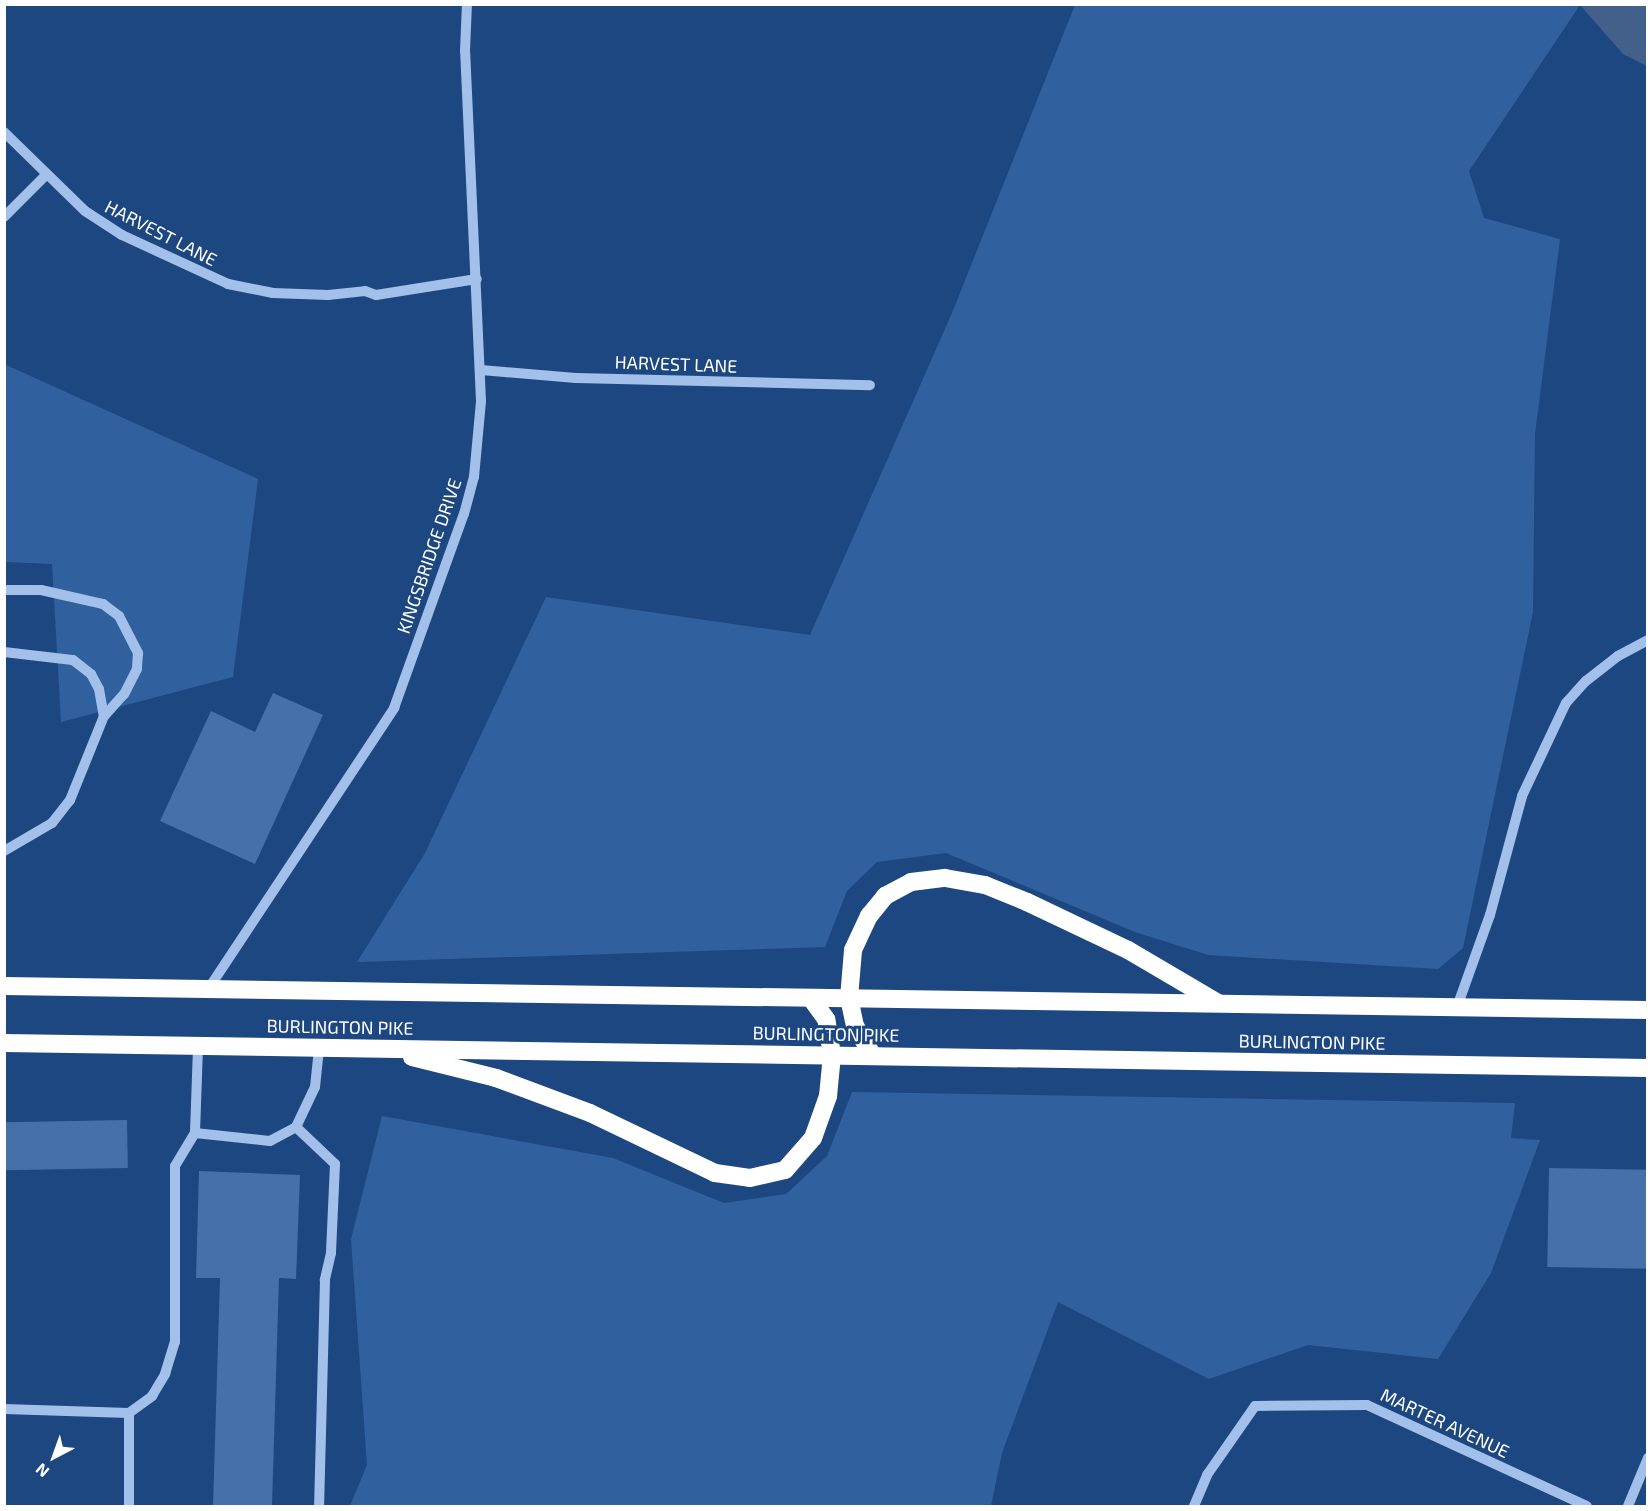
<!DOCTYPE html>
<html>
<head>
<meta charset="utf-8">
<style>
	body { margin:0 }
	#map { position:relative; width:1652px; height:1511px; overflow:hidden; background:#1d4780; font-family:"Exo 2",sans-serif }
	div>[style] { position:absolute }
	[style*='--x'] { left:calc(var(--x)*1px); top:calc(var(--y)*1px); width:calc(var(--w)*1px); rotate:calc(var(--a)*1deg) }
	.green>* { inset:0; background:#31609e }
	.water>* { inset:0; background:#42608a }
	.building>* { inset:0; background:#4670aa; transform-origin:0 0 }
	.minor>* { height:10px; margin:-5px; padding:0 5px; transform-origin:5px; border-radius:5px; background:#a2c0e9 }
	.highway>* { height:18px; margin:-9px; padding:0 9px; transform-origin:9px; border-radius:9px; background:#fff }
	span { translate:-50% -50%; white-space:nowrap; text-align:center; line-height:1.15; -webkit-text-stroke:6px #1d4780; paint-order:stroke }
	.street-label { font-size:18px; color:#fff }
	.frame { position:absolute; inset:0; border:6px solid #fff; pointer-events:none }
	.north { position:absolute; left:24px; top:1427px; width:60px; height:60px; -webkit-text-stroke:4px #1d4780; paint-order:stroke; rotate:221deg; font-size:16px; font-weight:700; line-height:24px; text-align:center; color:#fff }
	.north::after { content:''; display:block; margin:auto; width:21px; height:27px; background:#fff; clip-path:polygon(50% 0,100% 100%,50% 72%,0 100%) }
</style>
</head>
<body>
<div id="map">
	<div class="green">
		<i style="clip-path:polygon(1075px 5px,1580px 5px,1469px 171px,1484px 218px,1560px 239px,1535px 434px,1533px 612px,1463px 948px,1438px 969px,1208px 955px,1135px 932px,946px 853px,877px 862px,847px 891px,825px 947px,357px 962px,425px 853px,546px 597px,810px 635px,952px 313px)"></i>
		<i style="clip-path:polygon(4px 364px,258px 479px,233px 677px,61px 722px,52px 564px,5px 562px)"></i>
		<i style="clip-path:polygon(852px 1092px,1515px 1103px,1511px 1138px,1540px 1140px,1491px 1273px,1438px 1359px,1308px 1345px,1209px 1379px,1058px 1302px,1002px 1453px,991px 1506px,350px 1506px,367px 1465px,351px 1239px,382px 1116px,613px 1158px,724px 1203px,786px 1194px,827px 1156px)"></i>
	</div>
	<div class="water">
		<i style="clip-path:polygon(1580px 5px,1647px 5px,1647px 66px,1623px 54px)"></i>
	</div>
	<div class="building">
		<i style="clip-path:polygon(273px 693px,323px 715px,255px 864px,160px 821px,211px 711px,255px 732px)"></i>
		<i style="left:127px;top:1120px;width:48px;height:123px;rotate:89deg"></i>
		<i style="left:1549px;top:1168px;width:99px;height:99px;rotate:1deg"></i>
		<i style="clip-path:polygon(199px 1171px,300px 1175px,296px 1279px,279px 1278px,272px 1506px,213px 1506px,220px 1278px,196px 1278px)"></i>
	</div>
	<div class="minor">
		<i style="--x:4;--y:132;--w:113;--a:44.3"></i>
		<i style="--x:85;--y:211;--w:44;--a:33"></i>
		<i style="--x:122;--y:235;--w:117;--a:24.8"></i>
		<i style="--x:228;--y:284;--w:46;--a:11.3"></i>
		<i style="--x:273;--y:293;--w:55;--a:2.1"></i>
		<i style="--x:328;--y:295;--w:37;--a:-6"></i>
		<i style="--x:365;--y:291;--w:12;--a:20"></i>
		<i style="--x:376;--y:295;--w:102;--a:-9"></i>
		<i style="--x:4;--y:217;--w:59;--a:-45"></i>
		<i style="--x:481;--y:370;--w:95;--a:4.8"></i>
		<i style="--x:576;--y:378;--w:294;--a:1.4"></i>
		<i style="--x:4;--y:590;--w:37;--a:0"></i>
		<i style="--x:41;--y:590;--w:64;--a:12.7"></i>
		<i style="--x:103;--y:604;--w:20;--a:37"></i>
		<i style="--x:119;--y:616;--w:42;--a:62.8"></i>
		<i style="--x:138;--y:653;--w:16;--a:94"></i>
		<i style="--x:137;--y:669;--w:28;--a:117"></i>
		<i style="--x:124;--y:694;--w:30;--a:132"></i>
		<i style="--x:104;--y:716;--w:91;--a:112"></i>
		<i style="--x:70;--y:800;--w:29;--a:128"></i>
		<i style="--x:52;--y:823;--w:56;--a:149.7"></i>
		<i style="--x:4;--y:652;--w:69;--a:6.6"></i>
		<i style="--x:73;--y:660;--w:23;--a:38"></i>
		<i style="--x:91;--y:674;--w:17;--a:62"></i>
		<i style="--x:99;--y:689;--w:27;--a:80"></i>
		<i style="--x:209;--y:988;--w:336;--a:-56.5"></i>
		<i style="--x:394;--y:708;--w:206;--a:-70.2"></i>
		<i style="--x:464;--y:514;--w:38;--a:-75"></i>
		<i style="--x:474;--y:477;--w:76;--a:-84.7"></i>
		<i style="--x:481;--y:401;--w:350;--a:-92.6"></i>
		<i style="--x:465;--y:51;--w:47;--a:-87.6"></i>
		<i style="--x:1457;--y:1007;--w:98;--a:-70.3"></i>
		<i style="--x:1490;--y:915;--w:123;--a:-74.9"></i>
		<i style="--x:1522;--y:796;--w:103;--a:-64.7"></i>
		<i style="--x:1566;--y:703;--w:30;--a:-48"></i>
		<i style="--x:1586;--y:681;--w:41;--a:-38"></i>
		<i style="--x:1618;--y:656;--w:34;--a:-28"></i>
		<i style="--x:296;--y:1127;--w:54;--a:43.5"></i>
		<i style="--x:335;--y:1164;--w:89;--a:92.6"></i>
		<i style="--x:331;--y:1253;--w:28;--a:103"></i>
		<i style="--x:325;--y:1280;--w:226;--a:91.5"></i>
		<i style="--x:195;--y:1133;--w:75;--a:6.1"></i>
		<i style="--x:270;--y:1141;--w:30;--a:-28"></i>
		<i style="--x:296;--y:1127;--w:44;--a:-64.6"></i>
		<i style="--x:315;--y:1087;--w:39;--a:-84"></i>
		<i style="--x:4;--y:1409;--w:125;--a:1.8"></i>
		<i style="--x:129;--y:1413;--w:29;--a:-36"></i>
		<i style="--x:152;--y:1396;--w:26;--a:-59"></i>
		<i style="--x:165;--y:1374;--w:34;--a:-73"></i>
		<i style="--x:175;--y:1342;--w:176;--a:-90"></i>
		<i style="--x:175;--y:1166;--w:39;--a:-59"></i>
		<i style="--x:195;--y:1133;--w:87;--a:-88"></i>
		<i style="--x:129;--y:1506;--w:93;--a:-90"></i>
		<i style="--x:1194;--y:1506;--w:34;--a:-67"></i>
		<i style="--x:1207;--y:1475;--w:84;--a:-55.2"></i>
		<i style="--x:1255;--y:1406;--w:112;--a:-0.5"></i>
		<i style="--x:1367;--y:1405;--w:242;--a:24.7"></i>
		<i style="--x:1628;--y:1506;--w:52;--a:-67.4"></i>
	</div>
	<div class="highway">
		<i style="--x:4;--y:986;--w:1644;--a:0.84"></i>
		<i style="--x:4;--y:1043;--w:1644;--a:0.87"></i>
		<i style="--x:873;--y:1056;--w:35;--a:-121"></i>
		<i style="--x:855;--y:1026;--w:29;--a:-102"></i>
		<i style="--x:849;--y:998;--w:48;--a:-85.2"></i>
		<i style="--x:853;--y:950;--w:38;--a:-65"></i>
		<i style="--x:869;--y:916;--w:26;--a:-51"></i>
		<i style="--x:885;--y:896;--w:30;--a:-28"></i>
		<i style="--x:911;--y:882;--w:34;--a:-7"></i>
		<i style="--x:945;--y:878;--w:41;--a:9.9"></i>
		<i style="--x:985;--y:885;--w:45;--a:22"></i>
		<i style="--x:1027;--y:902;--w:112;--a:25.4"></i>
		<i style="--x:1128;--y:950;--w:104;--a:30.5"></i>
		<i style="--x:412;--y:1057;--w:87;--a:14"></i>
		<i style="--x:496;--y:1078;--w:100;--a:20.4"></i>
		<i style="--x:590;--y:1113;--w:139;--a:25.6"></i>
		<i style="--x:715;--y:1173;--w:35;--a:8"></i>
		<i style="--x:750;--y:1178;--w:36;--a:-13"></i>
		<i style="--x:785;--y:1170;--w:43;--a:-48.8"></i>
		<i style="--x:813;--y:1138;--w:45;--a:-70.3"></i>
		<i style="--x:828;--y:1096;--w:41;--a:-84.4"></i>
		<i style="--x:832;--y:1055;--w:36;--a:-99"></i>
		<i style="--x:826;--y:1019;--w:26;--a:-126"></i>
	</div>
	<div class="street-label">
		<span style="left:161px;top:233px;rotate:27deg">HARVEST LANE</span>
		<span style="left:676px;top:364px;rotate:2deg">HARVEST LANE</span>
		<span style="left:429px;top:556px;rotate:-71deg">KINGSBRIDGE DRIVE</span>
		<span style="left:340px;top:1027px;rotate:1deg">BURLINGTON PIKE</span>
		<span style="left:826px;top:1034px;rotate:1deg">BURLINGTON PIKE</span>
		<span style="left:1312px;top:1042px;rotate:1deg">BURLINGTON PIKE</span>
		<span style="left:1445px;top:1423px;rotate:25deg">MARTER AVENUE</span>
	</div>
	<div class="frame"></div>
	<div class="north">N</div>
</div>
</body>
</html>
